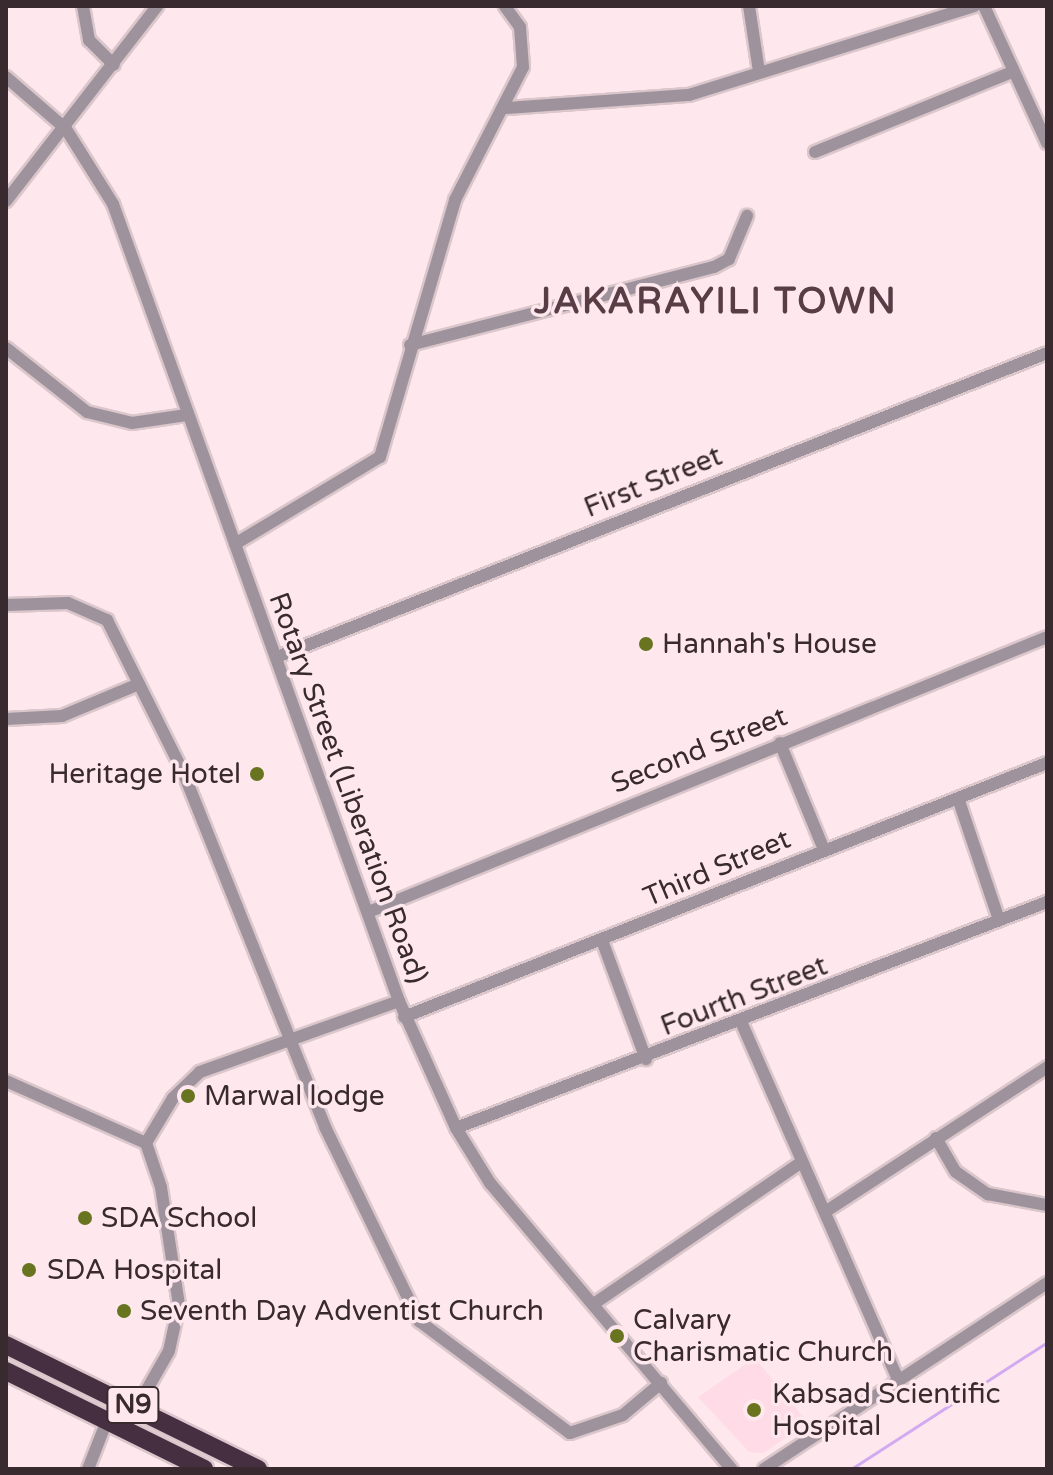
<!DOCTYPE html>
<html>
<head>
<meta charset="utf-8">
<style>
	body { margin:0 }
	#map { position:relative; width:1053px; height:1475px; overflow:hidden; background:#fee8ee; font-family:"Varela Round",sans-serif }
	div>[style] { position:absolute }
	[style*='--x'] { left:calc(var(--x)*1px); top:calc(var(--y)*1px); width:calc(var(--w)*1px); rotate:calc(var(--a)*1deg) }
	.built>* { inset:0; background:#fedbe6 }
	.stream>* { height:3px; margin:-1.5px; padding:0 1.5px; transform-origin:1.5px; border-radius:1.5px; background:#d2aaf1 }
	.roads { filter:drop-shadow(2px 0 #dac6cb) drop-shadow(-2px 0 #dac6cb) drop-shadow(0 2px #dac6cb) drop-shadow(0 -2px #dac6cb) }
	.minor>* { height:12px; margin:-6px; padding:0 6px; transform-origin:6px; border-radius:6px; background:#9e939c }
	.highway>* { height:18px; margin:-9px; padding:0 9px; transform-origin:9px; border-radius:9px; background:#452f41 }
	.dots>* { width:22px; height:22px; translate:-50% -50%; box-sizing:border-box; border:4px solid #fee8ee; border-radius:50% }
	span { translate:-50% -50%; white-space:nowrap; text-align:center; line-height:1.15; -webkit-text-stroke:7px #fee8ee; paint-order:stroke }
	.shield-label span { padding:2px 6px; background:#fee8ee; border:2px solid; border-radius:6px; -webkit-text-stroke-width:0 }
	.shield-label { font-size:26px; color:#382a2e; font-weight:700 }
	.street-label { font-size:28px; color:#382a2e }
	.poi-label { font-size:28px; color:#382a2e }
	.left { translate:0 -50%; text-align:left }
	.right { translate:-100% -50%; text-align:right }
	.district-label { font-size:36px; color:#593d46; font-weight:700; letter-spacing:2px }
	.frame { position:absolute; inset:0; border:8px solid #382a2e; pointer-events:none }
</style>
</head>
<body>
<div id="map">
	<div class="built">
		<i style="clip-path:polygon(755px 1358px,808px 1423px,763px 1453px,749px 1452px,698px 1397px)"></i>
	</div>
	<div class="stream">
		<i style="--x:851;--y:1469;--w:234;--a:-32.9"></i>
	</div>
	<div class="roads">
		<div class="minor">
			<i style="--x:83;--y:6;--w:35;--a:80"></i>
			<i style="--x:89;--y:40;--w:35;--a:45"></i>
			<i style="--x:749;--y:6;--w:66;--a:81.3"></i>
			<i style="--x:984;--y:6;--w:151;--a:65.3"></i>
			<i style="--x:6;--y:77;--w:79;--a:40.9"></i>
			<i style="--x:66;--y:129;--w:89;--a:57.9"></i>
			<i style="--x:113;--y:204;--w:847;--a:70.26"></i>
			<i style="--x:399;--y:1001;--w:139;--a:65.8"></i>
			<i style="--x:456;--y:1128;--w:65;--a:58.3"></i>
			<i style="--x:490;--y:1183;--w:375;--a:49.8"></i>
			<i style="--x:506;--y:108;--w:183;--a:-4.1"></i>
			<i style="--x:689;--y:95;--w:299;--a:-17.3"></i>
			<i style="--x:815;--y:152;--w:210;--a:-22.1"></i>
			<i style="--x:6;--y:201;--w:247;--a:-52.2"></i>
			<i style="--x:410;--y:345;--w:314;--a:-14.4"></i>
			<i style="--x:714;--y:267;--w:17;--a:-28"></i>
			<i style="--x:729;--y:259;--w:47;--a:-67.3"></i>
			<i style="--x:6;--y:348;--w:103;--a:38.3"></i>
			<i style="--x:87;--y:412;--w:46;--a:13.7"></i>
			<i style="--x:132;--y:423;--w:55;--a:-8.4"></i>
			<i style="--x:235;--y:544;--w:169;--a:-31"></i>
			<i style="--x:380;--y:457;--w:268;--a:-73.7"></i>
			<i style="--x:455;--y:200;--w:149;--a:-62.9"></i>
			<i style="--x:523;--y:67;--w:40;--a:-94.3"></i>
			<i style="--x:520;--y:27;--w:26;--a:-126"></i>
			<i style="--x:6;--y:605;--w:62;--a:-1.8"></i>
			<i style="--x:68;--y:603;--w:43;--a:23.6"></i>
			<i style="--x:107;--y:620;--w:172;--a:63.4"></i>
			<i style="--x:184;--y:774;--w:380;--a:68.2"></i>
			<i style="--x:325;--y:1127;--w:216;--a:64.1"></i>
			<i style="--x:419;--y:1321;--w:188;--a:36.6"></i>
			<i style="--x:570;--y:1433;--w:56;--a:-18.8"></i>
			<i style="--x:623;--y:1415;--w:50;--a:-40.1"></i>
			<i style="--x:277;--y:657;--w:828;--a:-21.54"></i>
			<i style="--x:6;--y:719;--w:56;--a:-3.1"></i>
			<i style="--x:62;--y:716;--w:83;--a:-22.6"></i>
			<i style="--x:780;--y:743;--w:116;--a:67.6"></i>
			<i style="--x:959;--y:801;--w:126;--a:71.4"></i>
			<i style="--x:371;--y:911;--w:729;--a:-22.06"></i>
			<i style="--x:603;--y:943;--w:124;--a:69.7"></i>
			<i style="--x:404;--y:1017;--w:691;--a:-21.56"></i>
			<i style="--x:742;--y:1024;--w:390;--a:66.3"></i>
			<i style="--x:6;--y:1081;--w:153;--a:23.9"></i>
			<i style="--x:146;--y:1143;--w:52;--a:-59"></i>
			<i style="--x:173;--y:1098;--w:37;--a:-44"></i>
			<i style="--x:200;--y:1072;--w:211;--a:-19.6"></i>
			<i style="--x:456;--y:1128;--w:633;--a:-20.93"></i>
			<i style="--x:936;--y:1138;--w:39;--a:60"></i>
			<i style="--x:956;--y:1172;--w:39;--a:35"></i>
			<i style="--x:988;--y:1194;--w:60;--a:10.6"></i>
			<i style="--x:828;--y:1210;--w:262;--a:-33.1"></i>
			<i style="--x:595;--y:1303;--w:250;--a:-34.3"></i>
			<i style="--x:137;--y:1407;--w:64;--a:-60.3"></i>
			<i style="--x:169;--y:1351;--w:47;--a:-77.7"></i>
			<i style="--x:179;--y:1305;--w:119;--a:-98.7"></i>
			<i style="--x:161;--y:1187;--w:46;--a:-108.8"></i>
			<i style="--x:88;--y:1469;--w:49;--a:-68.6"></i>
			<i style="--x:764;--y:1469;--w:339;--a:-33.3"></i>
		</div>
		<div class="highway">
			<i style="--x:6;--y:1345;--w:281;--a:26.2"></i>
			<i style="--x:6;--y:1371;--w:221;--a:26.3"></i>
		</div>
	</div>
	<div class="dots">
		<i style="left:646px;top:644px;background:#68741f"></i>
		<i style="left:257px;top:774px;background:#68741f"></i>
		<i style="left:188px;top:1096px;background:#68741f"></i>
		<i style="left:85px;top:1218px;background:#68741f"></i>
		<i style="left:29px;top:1270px;background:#68741f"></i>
		<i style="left:124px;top:1311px;background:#68741f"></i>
		<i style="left:617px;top:1336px;background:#68741f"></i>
		<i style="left:754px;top:1410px;background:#68741f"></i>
	</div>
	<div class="shield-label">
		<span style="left:133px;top:1405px">N9</span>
	</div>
	<div class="street-label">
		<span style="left:653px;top:482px;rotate:-22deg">First Street</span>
		<span style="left:699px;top:750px;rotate:-22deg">Second Street</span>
		<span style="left:348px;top:788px;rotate:70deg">Rotary Street (Liberation Road)</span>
		<span style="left:717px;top:868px;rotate:-23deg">Third Street</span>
		<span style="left:744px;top:996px;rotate:-21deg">Fourth Street</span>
	</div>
	<div class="poi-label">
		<span class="left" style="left:662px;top:644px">Hannah's House</span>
		<span class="right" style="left:241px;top:774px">Heritage Hotel</span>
		<span class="left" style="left:204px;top:1096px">Marwal lodge</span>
		<span class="left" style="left:101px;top:1218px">SDA School</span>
		<span class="left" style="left:47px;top:1270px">SDA Hospital</span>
		<span class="left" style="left:140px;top:1311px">Seventh Day Adventist Church</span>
		<span class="left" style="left:633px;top:1336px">Calvary<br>Charismatic Church</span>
		<span class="left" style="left:772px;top:1410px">Kabsad Scientific<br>Hospital</span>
	</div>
	<div class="district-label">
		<span style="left:716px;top:302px">JAKARAYILI TOWN</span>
	</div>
	<div class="frame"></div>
</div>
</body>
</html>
